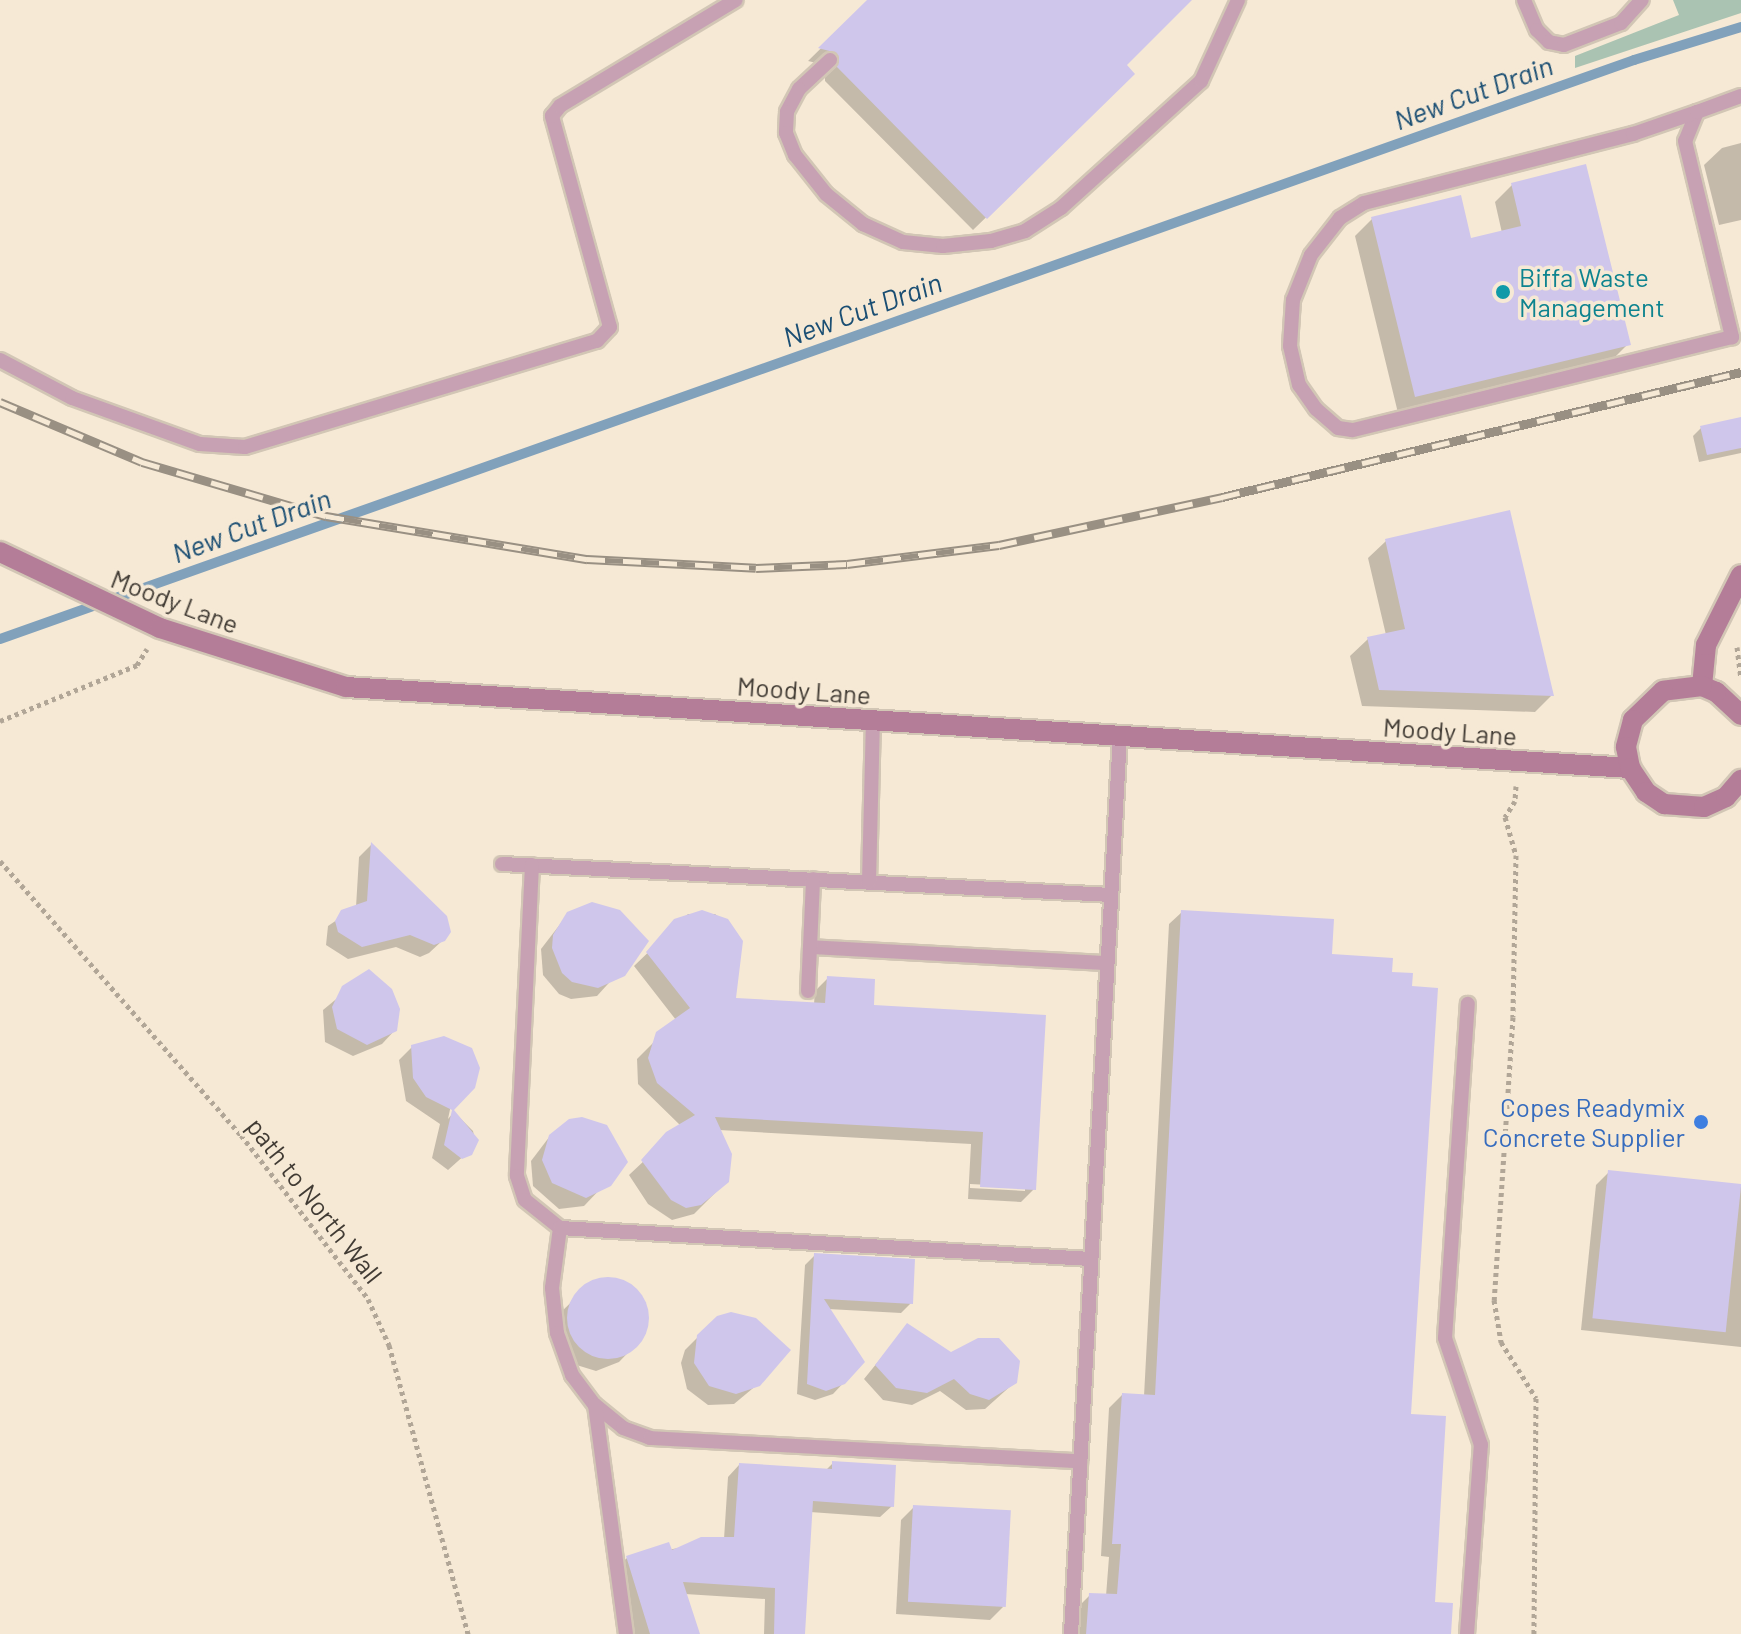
<!DOCTYPE html>
<html>
<head>
<meta charset="utf-8">
<style>
	body { margin:0 }
	#map { position:relative; width:1741px; height:1634px; overflow:hidden; background:#f6e9d5; font-family:Barlow,sans-serif }
	div>[style] { position:absolute }
	[style*='--x'] { left:calc(var(--x)*1px); top:calc(var(--y)*1px); width:calc(var(--w)*1px); rotate:calc(var(--a)*1deg) }
	.green>* { inset:0; background:#aac3b2 }
	.shadow>* { inset:0; background:#0003 }
	.stream>* { height:10px; margin:-5px; padding:0 5px; transform-origin:5px; border-radius:5px; background:#81a1bb }
	.building>* { inset:0; background:#cfc6eb; transform-origin:0 0 }
	.round { border-radius:50% }
	.path>* { height:5px; margin-top:-2.5px; transform-origin:0; background:repeating-linear-gradient(90deg,#b1a697 0 4px,transparent 0 8px) }
	.roads { filter:drop-shadow(2px 0 #d2c6b5) drop-shadow(-2px 0 #d2c6b5) drop-shadow(0 2px #d2c6b5) drop-shadow(0 -2px #d2c6b5) }
	.lane>* { height:14px; margin:-7px; padding:0 7px; transform-origin:7px; border-radius:7px; background:#c7a1b3 }
	.secondary>* { height:20px; margin:-10px; padding:0 10px; transform-origin:10px; border-radius:10px; background:#b47d98 }
	.rail>* { height:9px; margin-top:-4.5px; transform-origin:0; background:repeating-linear-gradient(90deg,#f6e9d5 0 18px,#999083 0 36px); box-sizing:border-box; border-block:2px solid #999083 }
	.dots>* { width:22px; height:22px; translate:-50% -50%; box-sizing:border-box; border:4px solid #f6e9d5; border-radius:50% }
	span { translate:-50% -50%; white-space:nowrap; text-align:center; line-height:1.15; -webkit-text-stroke:7px #f6e9d5; paint-order:stroke }
	.culture-label { font-size:26px; color:#0d838f }
	.left { translate:0 -50%; text-align:left }
	.street-label { font-size:26px; color:#413b34 }
	.shop-label { font-size:26px; color:#366cbe }
	.right { translate:-100% -50%; text-align:right }
	.water-label { font-size:28px; color:#1a4e73; font-style:italic }
</style>
</head>
<body>
<div id="map">
	<div class="green">
		<i style="clip-path:polygon(1673px 0,1741px 0,1741px 13px,1575px 68px,1575px 56px,1679px 15px)"></i>
	</div>
	<div class="shadow">
		<i style="clip-path:polygon(870px 0,1190px 0,1124px 65px,1133px 74px,973px 230px,825px 81px,825px 65px,808px 61px)"></i>
		<i style="clip-path:polygon(1741px 143px,1741px 220px,1719px 225px,1704px 165px,1722px 148px)"></i>
		<i style="clip-path:polygon(1512px 185px,1628px 344px,1611px 361px,1398px 413px,1355px 236px,1372px 219px,1470px 241px,1502px 233px,1495px 202px)"></i>
		<i style="clip-path:polygon(1741px 419px,1741px 453px,1699px 462px,1693px 436px,1701px 428px)"></i>
		<i style="clip-path:polygon(1386px 541px,1552px 695px,1535px 712px,1362px 706px,1350px 656px,1368px 639px,1386px 635px,1368px 558px)"></i>
		<i style="clip-path:polygon(371px 845px,443px 940px,429px 953px,420px 957px,396px 947px,348px 959px,326px 945px,328px 926px,356px 907px,359px 857px)"></i>
		<i style="clip-path:polygon(1182px 912px,1330px 956px,1409px 1415px,1432px 1604px,1449px 1634px,1075px 1634px,1077px 1608px,1090px 1595px,1106px 1596px,1109px 1557px,1101px 1556px,1109px 1408px,1122px 1395px,1144px 1396px,1169px 924px)"></i>
		<i style="clip-path:polygon(568px 914px,647px 941px,597px 996px,571px 999px,559px 994px,543px 975px,541px 949px)"></i>
		<i style="clip-path:polygon(evenodd,688px 914px,715px 914px,735px 930px,734px 999px,814px 1004px,815px 991px,828px 978px,872px 1007px,1034px 1189px,1021px 1202px,968px 1199px,971px 1144px,719px 1130px,727px 1181px,694px 1214px,672px 1220px,648px 1204px,629px 1175px,681px 1126px,638px 1084px,637px 1059px,676px 1020px,634px 966px,688px 914px,970px 1184px,1025px 1187px,1025px 1191px,970px 1188px,970px 1184px)"></i>
		<i style="clip-path:polygon(369px 972px,395px 1030px,382px 1044px,353px 1056px,325px 1042px,323px 1010px)"></i>
		<i style="clip-path:polygon(412px 1047px,452px 1100px,448px 1119px,454px 1112px,473px 1131px,476px 1145px,448px 1170px,432px 1158px,440px 1124px,406px 1101px,399px 1060px)"></i>
		<i style="clip-path:polygon(550px 1136px,626px 1162px,584px 1206px,559px 1209px,533px 1186px,531px 1161px)"></i>
		<i style="clip-path:polygon(1609px 1172px,1741px 1185px,1741px 1347px,1581px 1330px,1596px 1185px)"></i>
		<i style="clip-path:polygon(815px 1255px,911px 1303px,901px 1313px,828px 1309px,863px 1362px,833px 1394px,815px 1400px,797px 1394px,805px 1265px)"></i>
		<i style="clip-path:polygon(605px 1279px,629px 1285px,647px 1316px,641px 1339px,619px 1362px,596px 1371px,570px 1363px,559px 1314px,592px 1282px)"></i>
		<i style="clip-path:polygon(718px 1317px,758px 1384px,734px 1404px,708px 1405px,687px 1389px,681px 1363px,685px 1350px)"></i>
		<i style="clip-path:polygon(907px 1326px,951px 1355px,1015px 1382px,985px 1409px,966px 1410px,940px 1391px,912px 1405px,883px 1400px,864px 1379px)"></i>
		<i style="clip-path:polygon(833px 1463px,892px 1506px,880px 1517px,810px 1512px,804px 1634px,764px 1634px,765px 1599px,685px 1594px,684px 1634px,635px 1634px,615px 1569px,627px 1558px,724px 1539px,728px 1477px,739px 1465px,826px 1470px)"></i>
		<i style="clip-path:polygon(914px 1507px,1003px 1607px,990px 1620px,896px 1614px,901px 1520px)"></i>
	</div>
	<div class="stream">
		<i style="--x:0;--y:639;--w:1734;--a:-19.51"></i>
		<i style="--x:1634;--y:60;--w:112;--a:-17.1"></i>
	</div>
	<div class="building">
		<i style="clip-path:polygon(867px 0,1192px 0,1127px 65px,1135px 74px,987px 219px,837px 67px,837px 53px,818px 48px)"></i>
		<i style="clip-path:polygon(1586px 164px,1631px 345px,1415px 397px,1371px 217px,1461px 195px,1471px 238px,1521px 226px,1511px 183px)"></i>
		<i style="clip-path:polygon(1741px 417px,1741px 448px,1707px 455px,1700px 426px)"></i>
		<i style="clip-path:polygon(1510px 510px,1554px 696px,1379px 690px,1367px 637px,1405px 629px,1385px 539px)"></i>
		<i style="clip-path:polygon(371px 842px,447px 916px,451px 932px,445px 941px,434px 945px,410px 935px,362px 947px,338px 932px,335px 921px,341px 910px,367px 901px)"></i>
		<i style="clip-path:polygon(592px 902px,620px 910px,649px 941px,625px 976px,598px 988px,572px 982px,562px 973px,552px 948px,553px 935px,567px 912px)"></i>
		<i style="clip-path:polygon(702px 910px,728px 919px,743px 941px,736px 998px,825px 1003px,827px 976px,875px 979px,874px 1005px,1046px 1015px,1036px 1190px,980px 1187px,983px 1132px,715px 1117px,732px 1154px,729px 1182px,701px 1205px,686px 1208px,671px 1200px,641px 1160px,666px 1132px,695px 1115px,657px 1083px,648px 1058px,656px 1032px,690px 1008px,646px 952px,674px 919px)"></i>
		<i style="clip-path:polygon(1181px 910px,1334px 919px,1332px 954px,1393px 958px,1392px 972px,1413px 973px,1412px 986px,1438px 988px,1411px 1414px,1446px 1416px,1435px 1602px,1453px 1603px,1451px 1634px,1086px 1634px,1089px 1593px,1117px 1594px,1121px 1544px,1112px 1544px,1122px 1393px,1155px 1395px)"></i>
		<i style="clip-path:polygon(369px 969px,392px 989px,400px 1009px,397px 1031px,367px 1045px,337px 1029px,332px 1007px,342px 986px)"></i>
		<i style="clip-path:polygon(444px 1036px,472px 1048px,480px 1068px,475px 1088px,454px 1110px,479px 1140px,472px 1155px,462px 1159px,444px 1145px,452px 1110px,426px 1097px,413px 1078px,411px 1045px)"></i>
		<i style="clip-path:polygon(582px 1117px,607px 1125px,628px 1162px,611px 1186px,586px 1198px,552px 1183px,542px 1160px,549px 1135px,569px 1119px)"></i>
		<i style="left:1608px;top:1170px;width:134px;height:149px;rotate:6deg"></i>
		<i style="clip-path:polygon(814px 1253px,915px 1259px,913px 1304px,824px 1299px,865px 1362px,845px 1384px,826px 1391px,807px 1384px)"></i>
		<i class="round" style="left:567px;top:1277px;width:82px;height:82px"></i>
		<i style="clip-path:polygon(731px 1312px,756px 1318px,791px 1350px,760px 1386px,736px 1394px,709px 1386px,694px 1363px,697px 1335px,717px 1316px)"></i>
		<i style="clip-path:polygon(907px 1323px,951px 1352px,978px 1338px,999px 1338px,1020px 1361px,1017px 1383px,989px 1400px,970px 1394px,954px 1379px,927px 1393px,896px 1388px,875px 1365px)"></i>
		<i style="clip-path:polygon(832px 1461px,896px 1465px,894px 1507px,813px 1501px,805px 1634px,774px 1634px,775px 1588px,683px 1582px,700px 1634px,650px 1634px,626px 1556px,669px 1542px,672px 1550px,701px 1537px,734px 1537px,739px 1463px,832px 1469px)"></i>
		<i style="left:913px;top:1505px;width:98px;height:97px;rotate:3deg"></i>
	</div>
	<div class="path">
		<i style="--x:1737;--y:647;--w:31;--a:83"></i>
		<i style="--x:0;--y:721;--w:148;--a:-22.2"></i>
		<i style="--x:137;--y:665;--w:19;--a:-58"></i>
		<i style="--x:1516;--y:786;--w:15;--a:94"></i>
		<i style="--x:1515;--y:801;--w:19;--a:122"></i>
		<i style="--x:1505;--y:817;--w:40;--a:74"></i>
		<i style="--x:1516;--y:855;--w:162;--a:91.1"></i>
		<i style="--x:1513;--y:1017;--w:284;--a:93.8"></i>
		<i style="--x:1494;--y:1300;--w:43;--a:80.5"></i>
		<i style="--x:1501;--y:1342;--w:66;--a:58"></i>
		<i style="--x:1536;--y:1398;--w:236;--a:90.5"></i>
		<i style="--x:0;--y:861;--w:365;--a:48.7"></i>
		<i style="--x:241;--y:1135;--w:207;--a:52.2"></i>
		<i style="--x:368;--y:1299;--w:51;--a:65.5"></i>
		<i style="--x:389;--y:1345;--w:300;--a:74.7"></i>
	</div>
	<div class="roads">
		<div class="lane">
			<i style="--x:1524;--y:0;--w:33;--a:67"></i>
			<i style="--x:1537;--y:30;--w:17;--a:45"></i>
			<i style="--x:1549;--y:42;--w:15;--a:11"></i>
			<i style="--x:1564;--y:45;--w:61;--a:-21.1"></i>
			<i style="--x:1621;--y:23;--w:31;--a:-48"></i>
			<i style="--x:830;--y:60;--w:42;--a:136.9"></i>
			<i style="--x:799;--y:89;--w:26;--a:118"></i>
			<i style="--x:787;--y:112;--w:21;--a:93"></i>
			<i style="--x:786;--y:133;--w:24;--a:68"></i>
			<i style="--x:795;--y:155;--w:50;--a:51.5"></i>
			<i style="--x:826;--y:194;--w:48;--a:39"></i>
			<i style="--x:863;--y:224;--w:44;--a:24.2"></i>
			<i style="--x:903;--y:242;--w:40;--a:5.7"></i>
			<i style="--x:943;--y:246;--w:48;--a:-5.9"></i>
			<i style="--x:991;--y:241;--w:35;--a:-16"></i>
			<i style="--x:1025;--y:231;--w:43;--a:-32.6"></i>
			<i style="--x:1061;--y:208;--w:189;--a:-42.2"></i>
			<i style="--x:1201;--y:81;--w:89;--a:-65.4"></i>
			<i style="--x:1697;--y:112;--w:31;--a:112"></i>
			<i style="--x:1685;--y:141;--w:202;--a:76.5"></i>
			<i style="--x:1732;--y:337;--w:391;--a:166.2"></i>
			<i style="--x:1352;--y:430;--w:14;--a:-172"></i>
			<i style="--x:1338;--y:428;--w:29;--a:-139"></i>
			<i style="--x:1316;--y:409;--w:29;--a:-125"></i>
			<i style="--x:1299;--y:385;--w:40;--a:-103"></i>
			<i style="--x:1290;--y:346;--w:46;--a:-86.3"></i>
			<i style="--x:1293;--y:300;--w:48;--a:-68.2"></i>
			<i style="--x:1311;--y:255;--w:47;--a:-51.9"></i>
			<i style="--x:1340;--y:218;--w:28;--a:-32"></i>
			<i style="--x:1364;--y:203;--w:278;--a:-14.4"></i>
			<i style="--x:1633;--y:134;--w:68;--a:-19"></i>
			<i style="--x:1697;--y:112;--w:47;--a:-20"></i>
			<i style="--x:0;--y:360;--w:81;--a:27.8"></i>
			<i style="--x:72;--y:398;--w:136;--a:19.8"></i>
			<i style="--x:200;--y:444;--w:45;--a:3.8"></i>
			<i style="--x:245;--y:447;--w:368;--a:-16.8"></i>
			<i style="--x:597;--y:341;--w:19;--a:-47"></i>
			<i style="--x:610;--y:327;--w:219;--a:-105.4"></i>
			<i style="--x:552;--y:116;--w:13;--a:-51"></i>
			<i style="--x:560;--y:106;--w:205;--a:-31.1"></i>
			<i style="--x:502;--y:864;--w:610;--a:2.91"></i>
			<i style="--x:532;--y:865;--w:311;--a:92.8"></i>
			<i style="--x:517;--y:1176;--w:25;--a:72"></i>
			<i style="--x:525;--y:1200;--w:45;--a:38.7"></i>
			<i style="--x:560;--y:1228;--w:61;--a:97.6"></i>
			<i style="--x:552;--y:1288;--w:45;--a:83.7"></i>
			<i style="--x:557;--y:1333;--w:45;--a:70.3"></i>
			<i style="--x:572;--y:1375;--w:38;--a:53"></i>
			<i style="--x:595;--y:1405;--w:36;--a:39"></i>
			<i style="--x:623;--y:1428;--w:29;--a:20"></i>
			<i style="--x:650;--y:1438;--w:431;--a:3.1"></i>
			<i style="--x:869;--y:882;--w:162;--a:-88.6"></i>
			<i style="--x:810;--y:947;--w:297;--a:3.1"></i>
			<i style="--x:808;--y:991;--w:112;--a:-87.4"></i>
			<i style="--x:560;--y:1228;--w:532;--a:3.34"></i>
			<i style="--x:595;--y:1405;--w:231;--a:82.3"></i>
			<i style="--x:1071;--y:1634;--w:899;--a:-86.88"></i>
			<i style="--x:1467;--y:1634;--w:190;--a:-85.8"></i>
			<i style="--x:1481;--y:1445;--w:113;--a:-108.6"></i>
			<i style="--x:1445;--y:1338;--w:335;--a:-86.1"></i>
		</div>
		<div class="secondary">
			<i style="--x:0;--y:552;--w:177;--a:25.4"></i>
			<i style="--x:160;--y:628;--w:195;--a:17.6"></i>
			<i style="--x:346;--y:687;--w:1287;--a:3.61"></i>
			<i style="--x:1702;--y:686;--w:41;--a:-84.4"></i>
			<i style="--x:1706;--y:645;--w:78;--a:-63.4"></i>
			<i style="--x:1741;--y:715;--w:34;--a:-137"></i>
			<i style="--x:1716;--y:692;--w:15;--a:-157"></i>
			<i style="--x:1702;--y:686;--w:39;--a:173"></i>
			<i style="--x:1663;--y:691;--w:42;--a:136"></i>
			<i style="--x:1633;--y:720;--w:28;--a:105"></i>
			<i style="--x:1626;--y:747;--w:21;--a:79"></i>
			<i style="--x:1630;--y:768;--w:29;--a:56"></i>
			<i style="--x:1646;--y:792;--w:22;--a:34"></i>
			<i style="--x:1664;--y:804;--w:40;--a:4.3"></i>
			<i style="--x:1704;--y:807;--w:24;--a:-24"></i>
			<i style="--x:1726;--y:797;--w:23;--a:-49"></i>
		</div>
	</div>
	<div class="rail">
		<i style="--x:0;--y:402;--w:154;--a:22.9"></i>
		<i style="--x:142;--y:462;--w:192;--a:16.4"></i>
		<i style="--x:326;--y:516;--w:265;--a:9.4"></i>
		<i style="--x:587;--y:559;--w:169;--a:3"></i>
		<i style="--x:756;--y:568;--w:91;--a:-2.5"></i>
		<i style="--x:847;--y:564;--w:153;--a:-7.1"></i>
		<i style="--x:999;--y:545;--w:228;--a:-12.1"></i>
		<i style="--x:1222;--y:497;--w:534;--a:-13.54"></i>
	</div>
	<div class="dots">
		<i style="left:1503px;top:292px;background:#0f9aa8"></i>
		<i style="left:1701px;top:1122px;background:#3f7fe0"></i>
	</div>
	<div class="culture-label">
		<span class="left" style="left:1519px;top:292px">Biffa Waste<br>Management</span>
	</div>
	<div class="street-label">
		<span style="left:175px;top:601px;rotate:21deg">Moody Lane</span>
		<span style="left:804px;top:690px;rotate:4deg">Moody Lane</span>
		<span style="left:1450px;top:731px;rotate:4deg">Moody Lane</span>
		<span style="left:315px;top:1200px;rotate:52deg">path to North Wall</span>
	</div>
	<div class="shop-label">
		<span class="right" style="left:1685px;top:1122px">Copes Readymix<br>Concrete Supplier</span>
	</div>
	<div class="water-label">
		<span style="left:1473px;top:92px;rotate:-20deg">New Cut Drain</span>
		<span style="left:862px;top:309px;rotate:-20deg">New Cut Drain</span>
		<span style="left:251px;top:525px;rotate:-20deg">New Cut Drain</span>
	</div>
</div>
</body>
</html>
